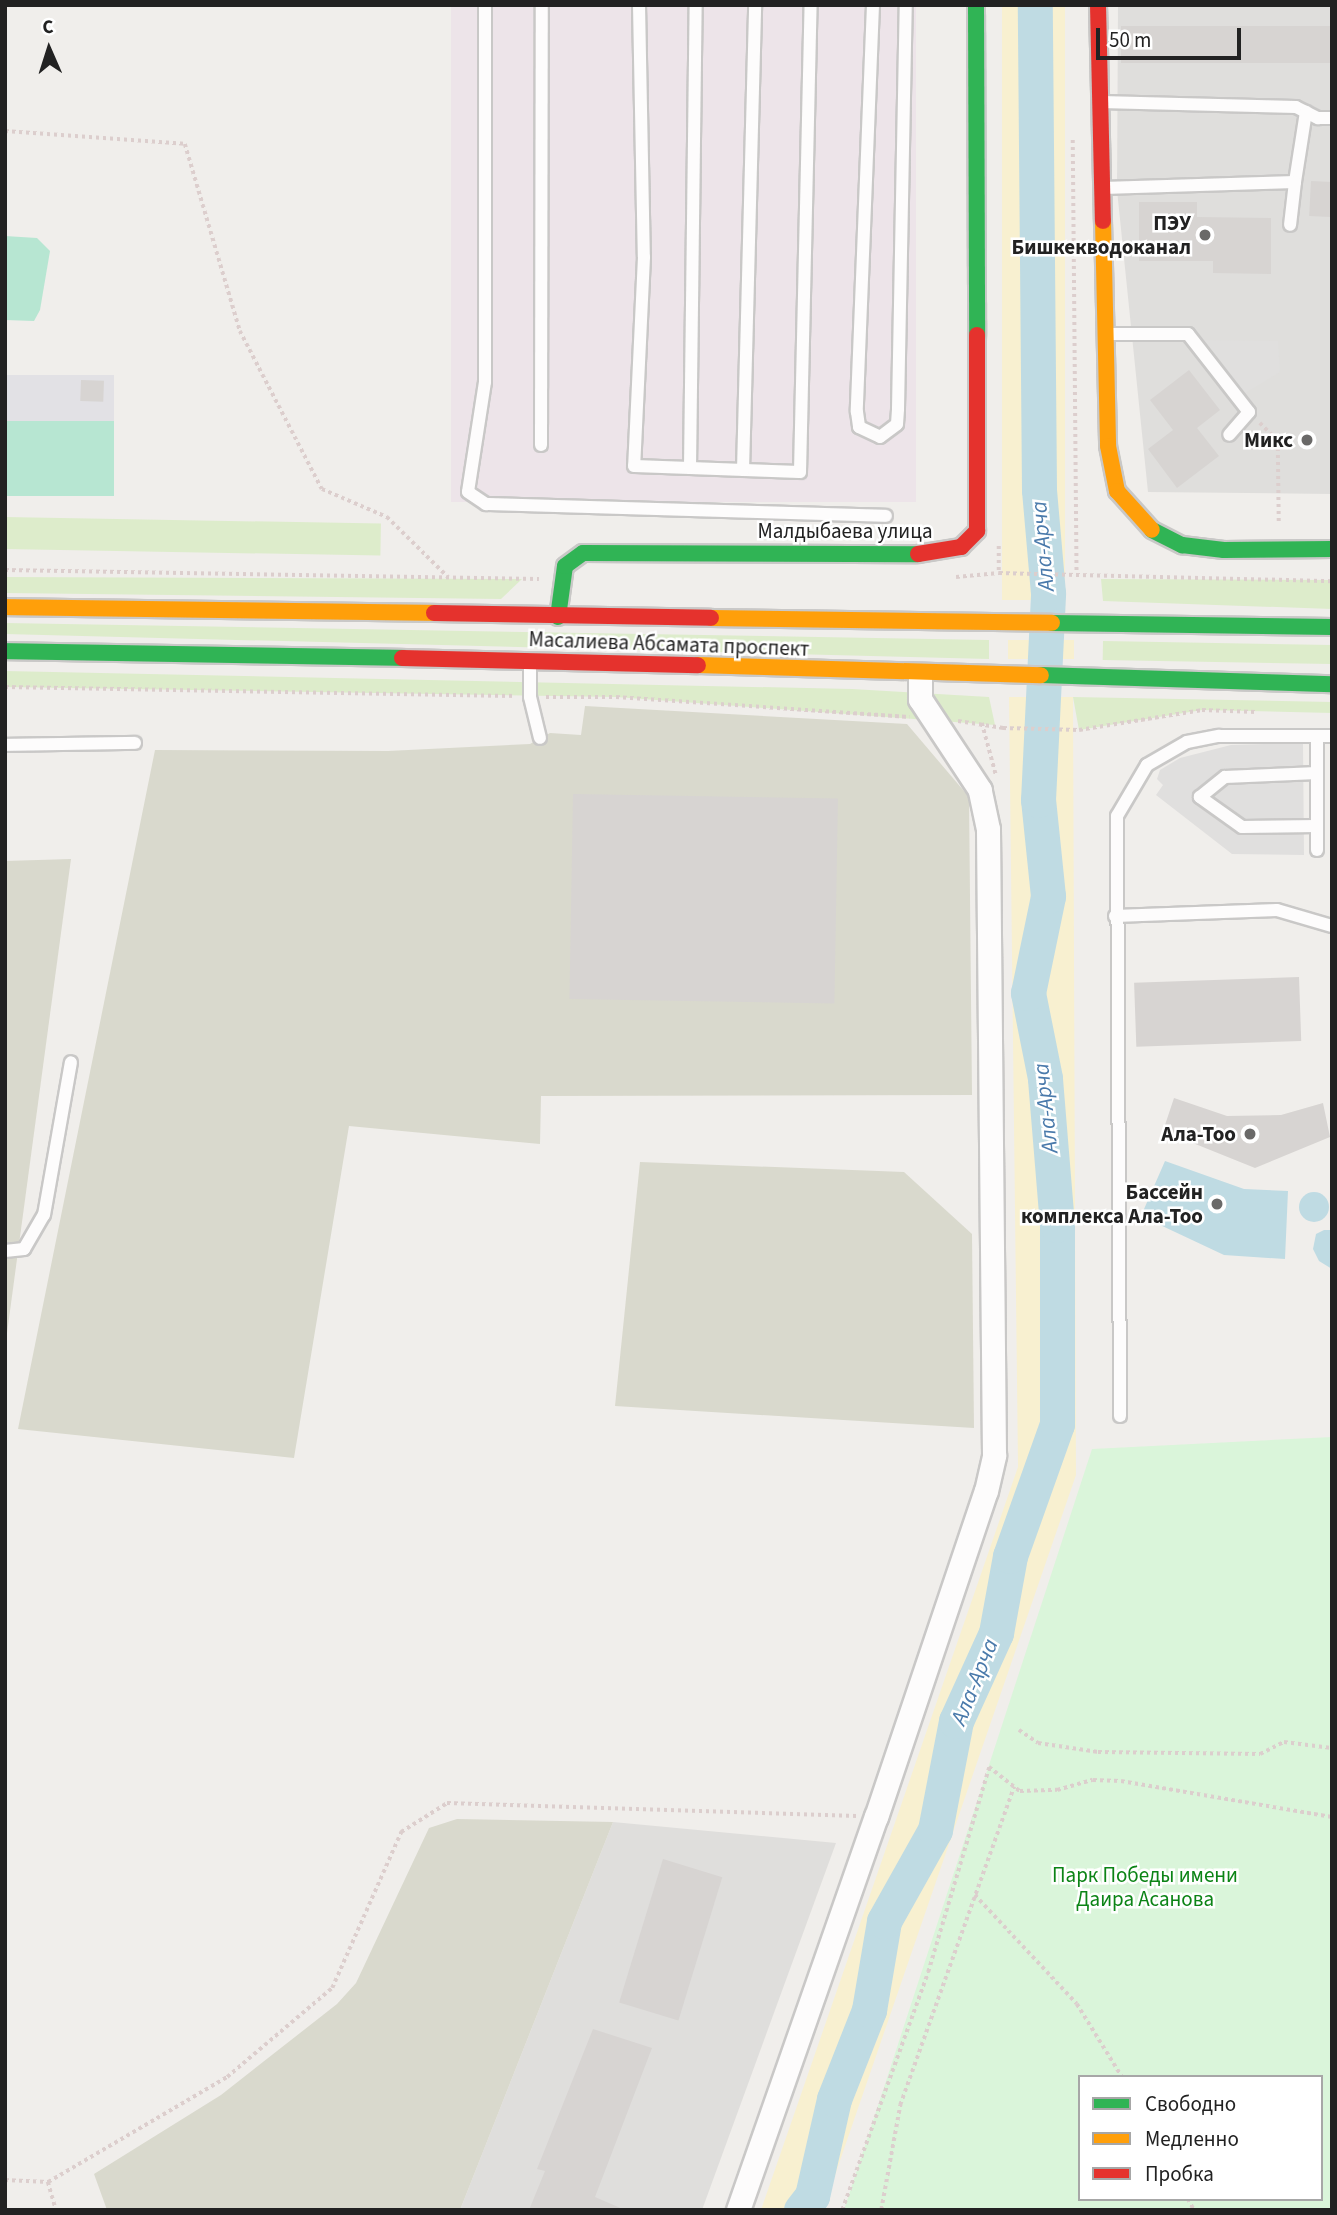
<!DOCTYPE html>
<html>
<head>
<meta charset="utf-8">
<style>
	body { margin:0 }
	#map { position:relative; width:1337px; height:2215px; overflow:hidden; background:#f0eeeb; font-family:"Source Sans 3",sans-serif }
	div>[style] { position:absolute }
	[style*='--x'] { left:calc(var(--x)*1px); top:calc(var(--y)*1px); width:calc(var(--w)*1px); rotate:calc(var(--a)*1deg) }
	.residential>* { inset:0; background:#dfdedc }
	.industrial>* { inset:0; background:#ede4e9; transform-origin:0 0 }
	.construction>* { inset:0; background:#d9d9cd }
	.grass>* { inset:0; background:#ddeccb; transform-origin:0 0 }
	.sand>* { inset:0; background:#f8f0d0; transform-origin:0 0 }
	.park>* { inset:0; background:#daf5da }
	.pitch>* { inset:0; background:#b7e6d2; transform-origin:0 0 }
	.parking>* { inset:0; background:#e0dfde }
	.plaza>* { inset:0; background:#e2e1e5; transform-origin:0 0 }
	.water>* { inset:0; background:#bfdbe3 }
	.round { border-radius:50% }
	.river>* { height:35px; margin:-17.5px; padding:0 17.5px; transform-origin:17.5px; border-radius:17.5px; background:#bfdbe3 }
	.building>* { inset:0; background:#d7d4d2; transform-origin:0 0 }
	.path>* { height:3.5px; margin-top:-1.75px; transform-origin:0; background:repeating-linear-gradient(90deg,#dccecd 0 3.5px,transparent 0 7px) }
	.roads { filter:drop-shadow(2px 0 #c9c8c7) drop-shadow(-2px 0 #c9c8c7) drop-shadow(0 2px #c9c8c7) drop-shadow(0 -2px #c9c8c7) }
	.lane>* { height:12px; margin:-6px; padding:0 6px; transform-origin:6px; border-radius:6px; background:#fdfcfc }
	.street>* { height:23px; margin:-11.5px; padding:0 11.5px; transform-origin:11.5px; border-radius:11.5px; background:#fdfcfc }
	.fast>* { height:16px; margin:-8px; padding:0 8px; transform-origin:8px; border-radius:8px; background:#30b455 }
	.slow>* { height:16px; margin:-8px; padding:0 8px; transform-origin:8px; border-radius:8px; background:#ff9f0a }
	.jam>* { height:16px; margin:-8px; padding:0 8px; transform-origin:8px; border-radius:8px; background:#e5322d }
	.dots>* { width:19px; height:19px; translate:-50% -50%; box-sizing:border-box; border:4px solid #fff; border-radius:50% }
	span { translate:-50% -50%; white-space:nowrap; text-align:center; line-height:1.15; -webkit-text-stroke:5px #fff; paint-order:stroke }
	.poi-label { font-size:21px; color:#222; font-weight:700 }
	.right { translate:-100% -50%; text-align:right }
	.street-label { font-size:21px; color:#222 }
	.park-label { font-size:21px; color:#0c8416 }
	.water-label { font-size:23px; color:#4a7aab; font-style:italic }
	.frame { position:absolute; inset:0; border:7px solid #222; pointer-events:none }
	.legend { position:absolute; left:1078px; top:2075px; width:245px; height:126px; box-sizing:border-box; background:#fff; border:2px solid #a7a7a7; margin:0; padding:9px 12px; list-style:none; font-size:21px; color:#222 }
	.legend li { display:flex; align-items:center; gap:14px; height:35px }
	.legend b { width:35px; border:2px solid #a7a7a7 }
	.north { position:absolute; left:14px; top:14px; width:70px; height:70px; -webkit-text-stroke:5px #fff; paint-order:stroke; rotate:357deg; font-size:19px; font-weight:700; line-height:28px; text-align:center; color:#222 }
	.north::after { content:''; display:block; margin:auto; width:24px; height:32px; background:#222; clip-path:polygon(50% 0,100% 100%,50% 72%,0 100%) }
	.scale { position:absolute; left:1096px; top:28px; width:145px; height:32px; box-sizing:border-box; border:4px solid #222; border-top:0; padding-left:9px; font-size:21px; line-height:24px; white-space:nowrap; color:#222; -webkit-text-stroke:5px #fff; paint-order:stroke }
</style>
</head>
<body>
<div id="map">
	<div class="residential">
		<i style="clip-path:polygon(1118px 5px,1332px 5px,1332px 494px,1148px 492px,1117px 190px)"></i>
		<i style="clip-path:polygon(613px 1822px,836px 1843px,702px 2210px,460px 2210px)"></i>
	</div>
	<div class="industrial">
		<i style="left:451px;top:5px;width:465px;height:497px"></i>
	</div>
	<div class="construction">
		<i style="clip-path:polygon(585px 706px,907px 724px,969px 797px,972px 1095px,541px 1096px,540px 1144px,349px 1126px,294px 1458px,18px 1429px,155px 750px,388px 751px,530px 744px,550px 733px,581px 735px)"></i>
		<i style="clip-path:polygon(71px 859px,5px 1348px,5px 861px)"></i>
		<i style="clip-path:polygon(640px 1162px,904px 1172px,972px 1234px,974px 1428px,615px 1406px)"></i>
		<i style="clip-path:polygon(457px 1819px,613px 1822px,460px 2210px,107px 2210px,94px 2174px,221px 2095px,337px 2004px,356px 1983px,429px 1828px)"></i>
	</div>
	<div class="grass">
		<i style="left:5px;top:517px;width:376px;height:32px;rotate:1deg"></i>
		<i style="clip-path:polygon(5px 577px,522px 579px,501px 599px,5px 593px)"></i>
		<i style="clip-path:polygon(1101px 579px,1332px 580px,1332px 609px,1103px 601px)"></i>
		<i style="clip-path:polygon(5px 623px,989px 640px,989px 659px,5px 634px)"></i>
		<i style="left:1103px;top:641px;width:229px;height:19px;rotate:1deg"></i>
		<i style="clip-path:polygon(5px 671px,852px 689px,989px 697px,995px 725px,616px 697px,5px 687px)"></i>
		<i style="clip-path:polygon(1073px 697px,1332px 702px,1332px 713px,1202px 710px,1079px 730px)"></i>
	</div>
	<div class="sand">
		<i style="left:1002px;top:5px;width:63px;height:595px"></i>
		<i style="left:1008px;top:640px;width:66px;height:19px"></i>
		<i style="clip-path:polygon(1009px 697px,1073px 697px,1076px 1475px,823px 2210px,761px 2210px,1018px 1467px)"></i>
	</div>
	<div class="park">
		<i style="clip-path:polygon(evenodd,1332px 1437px,1332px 2210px,844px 2210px,1092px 1449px,1332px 1437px,1080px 2077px,1321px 2077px,1321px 2199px,1080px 2199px,1080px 2077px)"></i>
	</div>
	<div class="pitch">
		<i style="clip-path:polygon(5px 236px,37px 238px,50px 251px,40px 310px,34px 321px,5px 320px)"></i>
		<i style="left:6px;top:421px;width:108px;height:75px"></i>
	</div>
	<div class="parking">
		<i style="clip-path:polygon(1187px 340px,1278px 341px,1280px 372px,1233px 400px)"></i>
		<i style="clip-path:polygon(1303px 743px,1304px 855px,1232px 854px,1156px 795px,1163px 785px,1157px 779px,1160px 770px,1180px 758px,1231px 745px)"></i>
	</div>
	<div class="plaza">
		<i style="left:5px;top:375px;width:109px;height:46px"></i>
	</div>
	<div class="water">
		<i style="clip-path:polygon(1165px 1161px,1244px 1189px,1288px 1191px,1285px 1259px,1224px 1255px,1141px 1216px)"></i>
		<i class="round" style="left:1299px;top:1192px;width:30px;height:30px"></i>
		<i style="clip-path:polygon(1324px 1230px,1332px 1230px,1332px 1269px,1319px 1261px,1313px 1249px,1316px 1234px)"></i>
	</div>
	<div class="river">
		<i style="--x:801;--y:2210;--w:18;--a:-52"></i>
		<i style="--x:812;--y:2196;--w:99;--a:-77.2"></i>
		<i style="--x:834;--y:2099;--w:96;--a:-68.5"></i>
		<i style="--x:869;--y:2010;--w:90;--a:-80.4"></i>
		<i style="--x:884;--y:1921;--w:104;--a:-60.7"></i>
		<i style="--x:935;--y:1830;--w:111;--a:-79.1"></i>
		<i style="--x:956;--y:1721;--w:97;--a:-65.6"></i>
		<i style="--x:996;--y:1633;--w:78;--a:-79.7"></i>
		<i style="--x:1010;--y:1556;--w:140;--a:-70.4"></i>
		<i style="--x:1057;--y:1424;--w:199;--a:-90"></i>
		<i style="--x:1057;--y:1225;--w:147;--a:-94.7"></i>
		<i style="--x:1045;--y:1078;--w:87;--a:-101.3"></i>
		<i style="--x:1028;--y:993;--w:99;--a:-78.3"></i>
		<i style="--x:1048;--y:896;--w:97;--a:-95.9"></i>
		<i style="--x:1038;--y:800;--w:207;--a:-87.2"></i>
		<i style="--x:1048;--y:593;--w:103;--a:-95"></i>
		<i style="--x:1039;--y:490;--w:485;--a:-90.5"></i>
	</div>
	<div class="building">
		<i style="left:1121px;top:26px;width:211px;height:37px"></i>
		<i style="left:1311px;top:181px;width:21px;height:35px;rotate:3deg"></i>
		<i style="clip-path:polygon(1139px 202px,1197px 202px,1197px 217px,1271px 218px,1271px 274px,1213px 273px,1213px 261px,1139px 261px)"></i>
		<i style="clip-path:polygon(1189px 370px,1220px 410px,1197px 428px,1219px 456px,1177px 488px,1148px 449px,1173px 430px,1150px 400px)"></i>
		<i style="left:81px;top:380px;width:23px;height:21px;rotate:2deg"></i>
		<i style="left:573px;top:794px;width:265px;height:205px;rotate:1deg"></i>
		<i style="left:1299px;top:977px;width:64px;height:165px;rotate:88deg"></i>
		<i style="clip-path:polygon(1174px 1098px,1227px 1116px,1281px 1115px,1323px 1103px,1330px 1137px,1255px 1168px,1163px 1131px)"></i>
		<i style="left:663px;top:1859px;width:62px;height:150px;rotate:17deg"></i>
		<i style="clip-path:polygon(593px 2029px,652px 2048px,595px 2197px,625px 2210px,529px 2210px,545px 2171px,537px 2169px)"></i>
	</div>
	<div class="path">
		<i style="--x:5;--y:131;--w:180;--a:4.1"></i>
		<i style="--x:185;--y:144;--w:195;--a:73.6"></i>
		<i style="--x:240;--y:331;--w:178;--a:62.6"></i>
		<i style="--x:322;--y:489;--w:71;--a:23.3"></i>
		<i style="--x:387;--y:517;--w:86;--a:44.5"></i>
		<i style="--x:1073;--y:140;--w:434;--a:89.5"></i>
		<i style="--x:1260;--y:423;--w:25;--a:45"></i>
		<i style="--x:1278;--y:441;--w:83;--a:89.3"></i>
		<i style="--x:999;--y:546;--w:27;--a:90"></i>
		<i style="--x:5;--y:570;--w:534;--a:0.97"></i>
		<i style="--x:956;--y:577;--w:43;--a:-5.3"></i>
		<i style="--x:999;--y:573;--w:333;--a:1.4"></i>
		<i style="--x:5;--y:687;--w:509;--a:1.01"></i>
		<i style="--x:546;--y:697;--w:70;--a:0"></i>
		<i style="--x:616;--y:697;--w:294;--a:3.9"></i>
		<i style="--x:958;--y:721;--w:46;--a:8.8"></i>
		<i style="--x:1003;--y:728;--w:76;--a:1.5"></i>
		<i style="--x:1079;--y:730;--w:125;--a:-9.2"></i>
		<i style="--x:1202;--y:710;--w:54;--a:2.1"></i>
		<i style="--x:982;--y:723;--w:54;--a:74.9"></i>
		<i style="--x:1019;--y:1730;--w:23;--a:34"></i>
		<i style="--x:1038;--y:1743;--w:61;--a:8.5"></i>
		<i style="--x:1098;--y:1752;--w:162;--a:0.7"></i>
		<i style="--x:1260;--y:1754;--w:27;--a:-27"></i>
		<i style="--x:1284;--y:1742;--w:48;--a:7.1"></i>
		<i style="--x:975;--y:1895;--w:149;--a:46.9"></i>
		<i style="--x:1077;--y:2004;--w:86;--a:58.3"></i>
		<i style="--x:5;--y:2180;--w:43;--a:2.7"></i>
		<i style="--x:48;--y:2182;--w:208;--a:-30.4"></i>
		<i style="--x:227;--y:2077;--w:138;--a:-40.3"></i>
		<i style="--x:332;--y:1988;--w:171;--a:-66.1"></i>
		<i style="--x:401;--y:1832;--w:54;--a:-32.2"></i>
		<i style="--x:447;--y:1803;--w:410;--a:1.8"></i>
		<i style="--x:48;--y:2182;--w:29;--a:74"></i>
		<i style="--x:1188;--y:2199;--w:13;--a:61"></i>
		<i style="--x:842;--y:2210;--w:253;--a:-70.1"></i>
		<i style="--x:928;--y:1972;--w:214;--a:-73.4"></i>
		<i style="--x:989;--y:1767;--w:39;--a:38"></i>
		<i style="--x:1020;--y:1791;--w:37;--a:-2"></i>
		<i style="--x:1057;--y:1790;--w:37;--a:-16"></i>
		<i style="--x:1093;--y:1780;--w:28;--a:2"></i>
		<i style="--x:1121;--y:1781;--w:214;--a:9.7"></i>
		<i style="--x:881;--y:2210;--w:107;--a:-79.7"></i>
		<i style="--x:900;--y:2105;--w:338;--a:-70.3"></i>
	</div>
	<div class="roads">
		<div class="lane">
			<i style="--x:485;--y:5;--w:377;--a:90"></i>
			<i style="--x:485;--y:382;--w:111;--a:98.8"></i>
			<i style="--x:468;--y:492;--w:22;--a:34"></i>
			<i style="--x:486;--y:504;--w:400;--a:1.7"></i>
			<i style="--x:639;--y:5;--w:252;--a:88.9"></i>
			<i style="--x:644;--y:257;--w:209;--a:92.7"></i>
			<i style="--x:634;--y:466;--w:166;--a:2.1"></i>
			<i style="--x:800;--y:472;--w:467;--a:-88.7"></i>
			<i style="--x:873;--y:5;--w:407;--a:92.3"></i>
			<i style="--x:857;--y:412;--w:15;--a:82"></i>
			<i style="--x:859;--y:427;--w:23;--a:25"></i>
			<i style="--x:880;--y:437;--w:21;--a:-37"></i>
			<i style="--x:897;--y:424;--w:15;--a:-86"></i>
			<i style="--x:898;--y:409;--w:404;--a:-88.9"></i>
			<i style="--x:1101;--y:102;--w:195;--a:1.5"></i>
			<i style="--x:1296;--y:107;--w:25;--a:27"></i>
			<i style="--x:1318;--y:118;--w:14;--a:0"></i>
			<i style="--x:1295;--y:182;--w:71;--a:-81.1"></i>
			<i style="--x:1103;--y:188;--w:192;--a:-1.8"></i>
			<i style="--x:1295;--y:182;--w:43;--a:96.6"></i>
			<i style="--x:1108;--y:334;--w:80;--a:0"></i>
			<i style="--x:1188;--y:334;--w:99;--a:52"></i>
			<i style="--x:1249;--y:412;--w:30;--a:131"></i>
			<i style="--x:541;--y:445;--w:440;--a:-89.9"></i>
			<i style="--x:690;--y:468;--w:463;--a:-89.3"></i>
			<i style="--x:743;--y:470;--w:465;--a:-88.5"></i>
			<i style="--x:530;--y:664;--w:33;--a:90"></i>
			<i style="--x:530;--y:697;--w:42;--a:76.3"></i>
			<i style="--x:5;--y:745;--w:130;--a:-0.9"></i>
			<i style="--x:1317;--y:826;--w:75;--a:179.2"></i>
			<i style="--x:1242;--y:827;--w:52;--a:-144.5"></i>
			<i style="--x:1200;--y:797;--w:32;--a:-39"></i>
			<i style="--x:1225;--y:777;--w:92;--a:-2.5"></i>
			<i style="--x:1317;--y:850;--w:114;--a:-90"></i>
			<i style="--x:1115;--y:916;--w:162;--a:-2.1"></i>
			<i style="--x:1277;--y:910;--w:57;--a:16.2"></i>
			<i style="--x:5;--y:1251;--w:19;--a:-6"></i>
			<i style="--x:24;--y:1249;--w:39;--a:-60"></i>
			<i style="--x:44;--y:1215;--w:155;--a:-80"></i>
			<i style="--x:1120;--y:1416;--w:600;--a:-90.29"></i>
			<i style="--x:1117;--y:816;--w:59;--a:-59.5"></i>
			<i style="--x:1147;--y:765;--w:46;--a:-29.9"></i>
			<i style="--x:1187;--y:742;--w:33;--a:-11"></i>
			<i style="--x:1219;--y:736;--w:113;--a:0"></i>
		</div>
		<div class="street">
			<i style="--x:738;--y:2210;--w:417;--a:-70.7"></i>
			<i style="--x:876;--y:1817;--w:344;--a:-71.4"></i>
			<i style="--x:986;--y:1491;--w:37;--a:-77"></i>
			<i style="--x:994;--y:1455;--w:626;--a:-90.55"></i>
			<i style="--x:988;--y:829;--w:40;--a:-102"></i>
			<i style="--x:980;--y:790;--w:109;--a:-123.4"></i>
			<i style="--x:920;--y:699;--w:24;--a:-90"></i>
		</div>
		<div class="fast">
			<i style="--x:976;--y:5;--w:330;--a:89.8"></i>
			<i style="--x:1152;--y:530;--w:34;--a:27"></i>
			<i style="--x:1182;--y:545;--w:42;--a:6.8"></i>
			<i style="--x:1224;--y:550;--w:108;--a:-0.5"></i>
			<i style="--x:558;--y:617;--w:51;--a:-82.2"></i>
			<i style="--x:565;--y:566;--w:22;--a:-36"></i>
			<i style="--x:583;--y:553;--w:335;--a:0.2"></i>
			<i style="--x:1052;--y:623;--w:280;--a:0.8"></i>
			<i style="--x:5;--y:651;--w:397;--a:1"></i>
			<i style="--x:1041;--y:675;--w:291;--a:1.8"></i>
		</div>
		<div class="slow">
			<i style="--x:1103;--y:221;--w:225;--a:88.7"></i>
			<i style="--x:1108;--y:446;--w:46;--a:78.7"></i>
			<i style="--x:1117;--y:491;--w:52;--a:48.1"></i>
			<i style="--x:5;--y:607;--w:429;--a:0.8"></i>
			<i style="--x:711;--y:618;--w:341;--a:0.8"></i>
			<i style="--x:698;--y:665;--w:343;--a:1.7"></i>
		</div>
		<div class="jam">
			<i style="--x:1098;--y:5;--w:216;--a:88.7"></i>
			<i style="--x:918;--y:554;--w:44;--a:-9.2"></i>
			<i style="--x:961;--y:547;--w:23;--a:-45"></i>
			<i style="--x:977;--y:531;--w:196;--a:-90"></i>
			<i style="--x:434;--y:613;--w:277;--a:1"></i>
			<i style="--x:402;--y:658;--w:296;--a:1.4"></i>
		</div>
	</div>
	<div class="dots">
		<i style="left:1205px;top:235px;background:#6a6968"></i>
		<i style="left:1307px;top:440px;background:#6a6968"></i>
		<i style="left:1250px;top:1134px;background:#6a6968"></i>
		<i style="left:1217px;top:1204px;background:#6a6968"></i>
	</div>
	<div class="poi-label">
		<span class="right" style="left:1191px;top:235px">ПЭУ<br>Бишкекводоканал</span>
		<span class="right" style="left:1293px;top:440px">Микс</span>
		<span class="right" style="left:1236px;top:1134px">Ала-Тоо</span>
		<span class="right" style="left:1203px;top:1204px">Бассейн<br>комплекса Ала-Тоо</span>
	</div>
	<div class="street-label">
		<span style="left:845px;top:531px">Малдыбаева улица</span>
		<span style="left:669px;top:644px;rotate:2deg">Масалиева Абсамата проспект</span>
	</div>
	<div class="park-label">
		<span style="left:1145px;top:1887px">Парк Победы имени<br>Даира Асанова</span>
	</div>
	<div class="water-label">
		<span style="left:1043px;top:546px;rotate:-95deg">Ала-Арча</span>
		<span style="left:1046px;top:1108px;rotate:-96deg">Ала-Арча</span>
		<span style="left:975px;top:1682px;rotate:-68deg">Ала-Арча</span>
	</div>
	<div class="frame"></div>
	<ul class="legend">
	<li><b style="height:9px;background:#30b455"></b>Свободно</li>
	<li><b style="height:9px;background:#ff9f0a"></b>Медленно</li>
	<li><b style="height:9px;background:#e5322d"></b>Пробка</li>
	</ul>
	<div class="north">С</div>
	<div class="scale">50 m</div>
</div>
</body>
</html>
